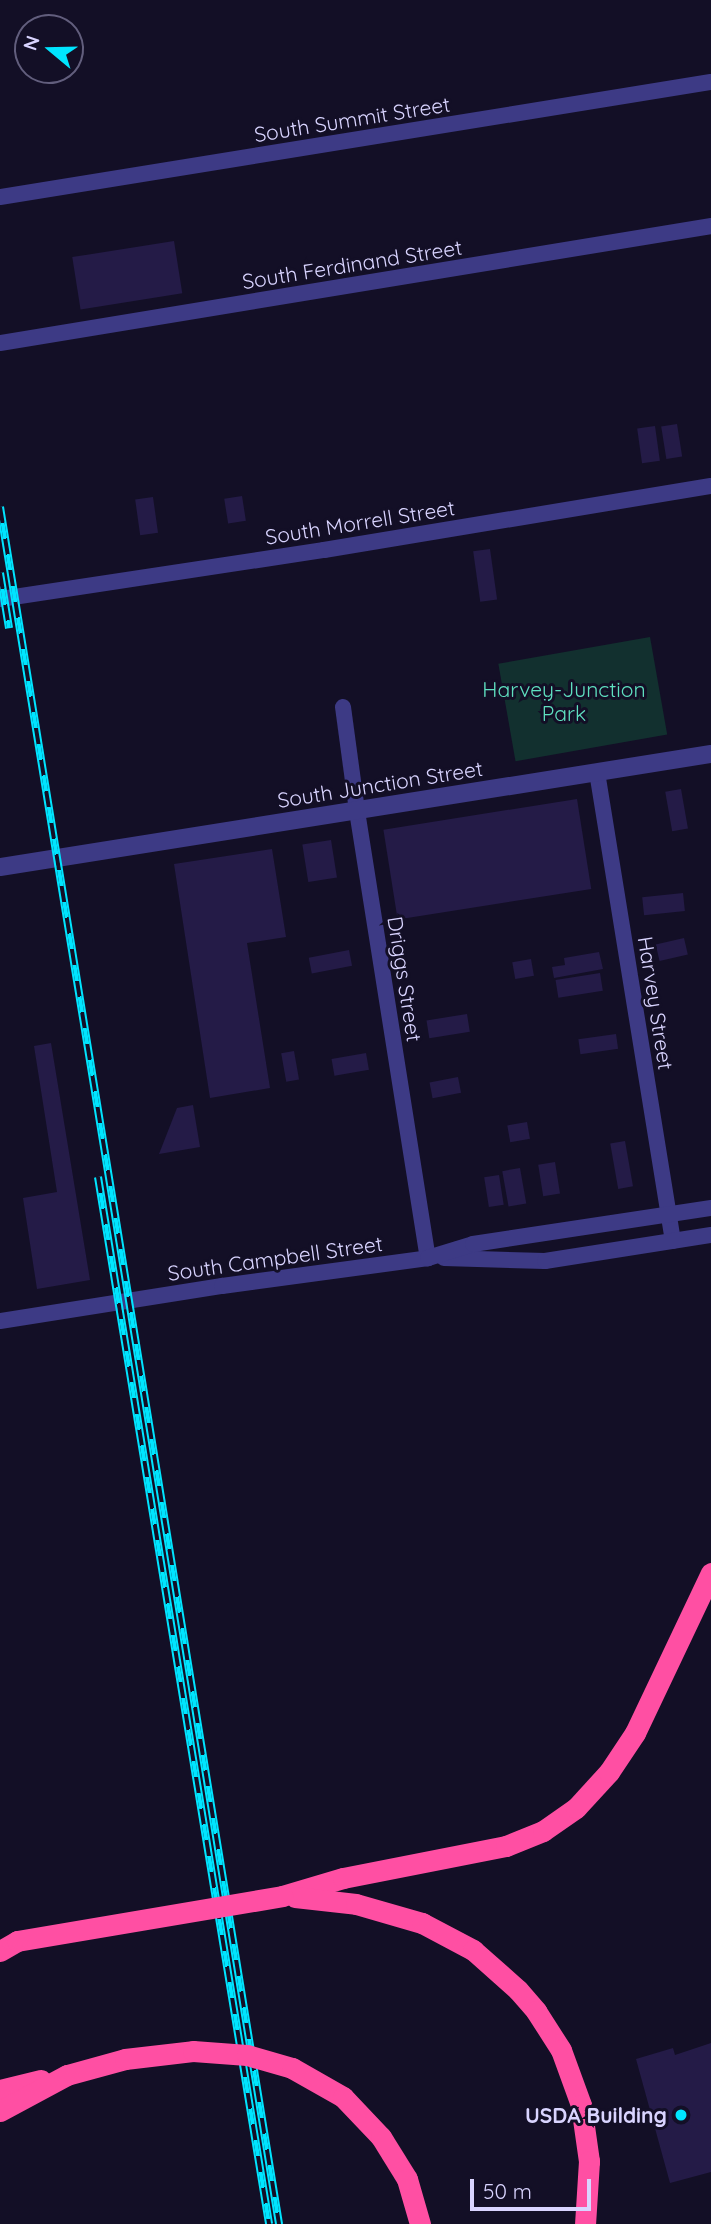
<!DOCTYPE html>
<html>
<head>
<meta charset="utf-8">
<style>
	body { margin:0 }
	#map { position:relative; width:711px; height:2224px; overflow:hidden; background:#130f26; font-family:Quicksand,sans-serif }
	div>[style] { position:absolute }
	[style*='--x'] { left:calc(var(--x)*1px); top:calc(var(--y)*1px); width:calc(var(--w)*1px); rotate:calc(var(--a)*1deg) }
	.green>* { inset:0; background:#12302f; transform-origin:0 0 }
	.building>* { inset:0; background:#241b47; transform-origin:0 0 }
	.minor>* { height:16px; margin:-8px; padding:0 8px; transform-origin:8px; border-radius:8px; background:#3d3a85 }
	.tertiary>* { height:18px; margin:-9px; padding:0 9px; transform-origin:9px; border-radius:9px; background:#3d3a85 }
	.motorway>* { height:21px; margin:-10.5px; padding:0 10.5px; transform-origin:10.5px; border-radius:10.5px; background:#ff4fa3 }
	.rail>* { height:8px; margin-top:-4px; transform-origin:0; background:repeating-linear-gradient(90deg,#130f26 0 16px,#00e5ff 0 32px); box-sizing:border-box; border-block:2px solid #00e5ff }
	.motorway-bridge>* { height:21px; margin:-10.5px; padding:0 10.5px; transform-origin:10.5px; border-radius:10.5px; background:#ff4fa3 }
	.dots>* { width:19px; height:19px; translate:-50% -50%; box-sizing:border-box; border:4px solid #130f26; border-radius:50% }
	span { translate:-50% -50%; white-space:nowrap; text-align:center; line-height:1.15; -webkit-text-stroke:6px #130f26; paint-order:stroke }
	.street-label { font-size:21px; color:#d9d4ff }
	.park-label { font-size:21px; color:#5fe0c0 }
	.poi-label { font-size:21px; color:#d9d4ff; font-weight:700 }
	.right { translate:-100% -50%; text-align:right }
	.north { position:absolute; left:14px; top:14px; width:70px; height:70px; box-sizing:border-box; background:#130f26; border:2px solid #625e7d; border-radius:50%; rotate:289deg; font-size:19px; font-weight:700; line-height:28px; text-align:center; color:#d9d4ff }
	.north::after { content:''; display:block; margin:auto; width:24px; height:32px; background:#00e5ff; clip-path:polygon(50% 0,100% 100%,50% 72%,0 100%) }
	.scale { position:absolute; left:470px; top:2179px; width:121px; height:32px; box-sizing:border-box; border:4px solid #d9d4ff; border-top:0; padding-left:9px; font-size:21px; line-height:24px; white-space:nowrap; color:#d9d4ff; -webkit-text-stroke:5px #130f26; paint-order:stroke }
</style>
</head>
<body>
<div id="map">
	<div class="green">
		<i style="left:650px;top:637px;width:99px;height:154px;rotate:80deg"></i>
	</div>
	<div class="building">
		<i style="left:174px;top:241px;width:53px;height:103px;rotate:81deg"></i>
		<i style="left:677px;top:424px;width:33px;height:16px;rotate:81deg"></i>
		<i style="left:655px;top:426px;width:35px;height:18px;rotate:82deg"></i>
		<i style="left:242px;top:496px;width:25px;height:18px;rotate:81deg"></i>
		<i style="left:153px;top:497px;width:36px;height:18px;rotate:82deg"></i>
		<i style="left:490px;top:549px;width:51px;height:17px;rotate:82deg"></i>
		<i style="left:681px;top:789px;width:40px;height:16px;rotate:80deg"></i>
		<i style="left:577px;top:799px;width:91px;height:196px;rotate:81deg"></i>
		<i style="left:331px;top:840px;width:38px;height:29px;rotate:81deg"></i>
		<i style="clip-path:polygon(272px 849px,286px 937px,247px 943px,270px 1088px,210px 1098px,174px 864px)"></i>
		<i style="left:683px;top:893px;width:18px;height:41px;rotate:84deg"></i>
		<i style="left:684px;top:938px;width:17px;height:29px;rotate:77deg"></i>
		<i style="left:349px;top:950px;width:16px;height:41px;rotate:79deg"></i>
		<i style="clip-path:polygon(599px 952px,603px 969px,554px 978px,552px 967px,565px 965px,564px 958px)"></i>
		<i style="left:531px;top:959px;width:17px;height:19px;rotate:80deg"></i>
		<i style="left:600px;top:973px;width:18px;height:45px;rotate:81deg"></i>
		<i style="left:467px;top:1014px;width:18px;height:41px;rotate:81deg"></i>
		<i style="left:616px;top:1034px;width:15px;height:38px;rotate:82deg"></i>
		<i style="clip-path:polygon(51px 1043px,90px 1280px,37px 1289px,23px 1198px,57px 1192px,34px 1046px)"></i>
		<i style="left:294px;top:1051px;width:29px;height:13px;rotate:80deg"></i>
		<i style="left:366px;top:1053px;width:17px;height:35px;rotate:80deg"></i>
		<i style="left:458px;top:1077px;width:16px;height:29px;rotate:79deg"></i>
		<i style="clip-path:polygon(193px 1105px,200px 1147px,159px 1154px,177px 1108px)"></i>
		<i style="left:527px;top:1122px;width:17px;height:20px;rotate:80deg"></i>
		<i style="left:625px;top:1141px;width:46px;height:15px;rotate:80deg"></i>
		<i style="left:555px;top:1162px;width:32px;height:17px;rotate:81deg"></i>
		<i style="left:520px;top:1168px;width:36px;height:18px;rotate:80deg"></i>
		<i style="left:499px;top:1175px;width:30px;height:15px;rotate:81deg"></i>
		<i style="clip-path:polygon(711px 2043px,711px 2172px,670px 2183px,636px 2059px,673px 2048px,675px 2055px)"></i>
	</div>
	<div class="minor">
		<i style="--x:0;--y:197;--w:720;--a:-9.19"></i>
		<i style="--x:0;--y:343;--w:721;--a:-9.34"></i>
		<i style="--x:0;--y:599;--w:328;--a:-8.6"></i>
		<i style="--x:324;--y:550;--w:392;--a:-9.4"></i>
		<i style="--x:343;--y:707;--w:105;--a:82.3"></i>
		<i style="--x:357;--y:811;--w:453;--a:81"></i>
		<i style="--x:597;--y:772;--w:475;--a:80.8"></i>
		<i style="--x:444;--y:1258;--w:101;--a:1.7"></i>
		<i style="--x:545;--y:1261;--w:168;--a:-8.9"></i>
		<i style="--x:0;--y:1321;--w:225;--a:-9"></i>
		<i style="--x:222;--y:1286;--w:208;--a:-7.7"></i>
		<i style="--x:428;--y:1258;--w:47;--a:-17.3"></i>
		<i style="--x:473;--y:1244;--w:241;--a:-8.6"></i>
	</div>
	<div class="tertiary">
		<i style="--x:0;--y:867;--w:720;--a:-9.03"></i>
	</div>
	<div class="motorway">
		<i style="--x:282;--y:1896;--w:64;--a:-16.4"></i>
		<i style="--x:343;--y:1878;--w:166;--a:-11.1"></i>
		<i style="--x:506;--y:1846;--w:40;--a:-22"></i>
		<i style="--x:543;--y:1831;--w:40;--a:-34.9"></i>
		<i style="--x:576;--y:1808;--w:49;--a:-47.5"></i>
		<i style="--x:609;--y:1772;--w:47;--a:-56.3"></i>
		<i style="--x:635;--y:1733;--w:177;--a:-64.6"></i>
		<i style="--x:295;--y:1897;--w:61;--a:6.5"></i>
		<i style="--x:356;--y:1904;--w:69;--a:16.1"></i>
		<i style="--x:422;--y:1923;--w:58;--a:27.9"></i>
		<i style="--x:473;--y:1950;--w:60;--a:41.6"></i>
		<i style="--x:518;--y:1990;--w:28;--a:49"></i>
		<i style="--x:536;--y:2011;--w:46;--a:57.3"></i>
		<i style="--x:561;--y:2050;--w:59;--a:70"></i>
		<i style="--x:581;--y:2105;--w:57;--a:81.9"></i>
		<i style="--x:589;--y:2161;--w:63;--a:93.6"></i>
		<i style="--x:0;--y:1951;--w:20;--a:-30"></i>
		<i style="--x:0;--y:2090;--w:42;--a:-13.7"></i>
		<i style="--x:0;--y:2111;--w:76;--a:-28.2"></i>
	</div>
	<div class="rail">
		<i style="--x:0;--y:507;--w:1740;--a:80.77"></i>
		<i style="--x:0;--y:573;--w:56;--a:80.7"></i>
		<i style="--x:98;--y:1177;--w:1061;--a:80.72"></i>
	</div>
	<div class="motorway-bridge">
		<i style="--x:17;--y:1941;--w:269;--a:-9.6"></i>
		<i style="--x:67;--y:2075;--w:60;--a:-15.4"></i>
		<i style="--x:125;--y:2059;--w:68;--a:-6.7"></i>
		<i style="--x:193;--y:2051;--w:54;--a:4.2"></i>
		<i style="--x:247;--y:2055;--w:47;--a:16.1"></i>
		<i style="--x:292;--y:2068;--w:59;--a:29.6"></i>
		<i style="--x:343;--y:2097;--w:55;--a:46.5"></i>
		<i style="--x:381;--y:2137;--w:49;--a:58.2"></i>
		<i style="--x:407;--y:2179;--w:47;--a:73.9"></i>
	</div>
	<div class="dots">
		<i style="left:681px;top:2115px;background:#00e5ff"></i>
	</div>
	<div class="street-label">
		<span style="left:352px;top:119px;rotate:-9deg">South Summit Street</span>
		<span style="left:352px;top:264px;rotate:-9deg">South Ferdinand Street</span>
		<span style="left:360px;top:522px;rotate:-9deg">South Morrell Street</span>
		<span style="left:380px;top:784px;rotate:-9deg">South Junction Street</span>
		<span style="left:405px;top:979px;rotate:81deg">Driggs Street</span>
		<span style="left:656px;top:1003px;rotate:81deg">Harvey Street</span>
		<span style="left:275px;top:1258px;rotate:-8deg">South Campbell Street</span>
	</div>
	<div class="park-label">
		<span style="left:564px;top:701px">Harvey-Junction<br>Park</span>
	</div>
	<div class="poi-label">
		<span class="right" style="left:667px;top:2115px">USDA Building</span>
	</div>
	<div class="north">N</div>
	<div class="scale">50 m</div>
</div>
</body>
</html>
